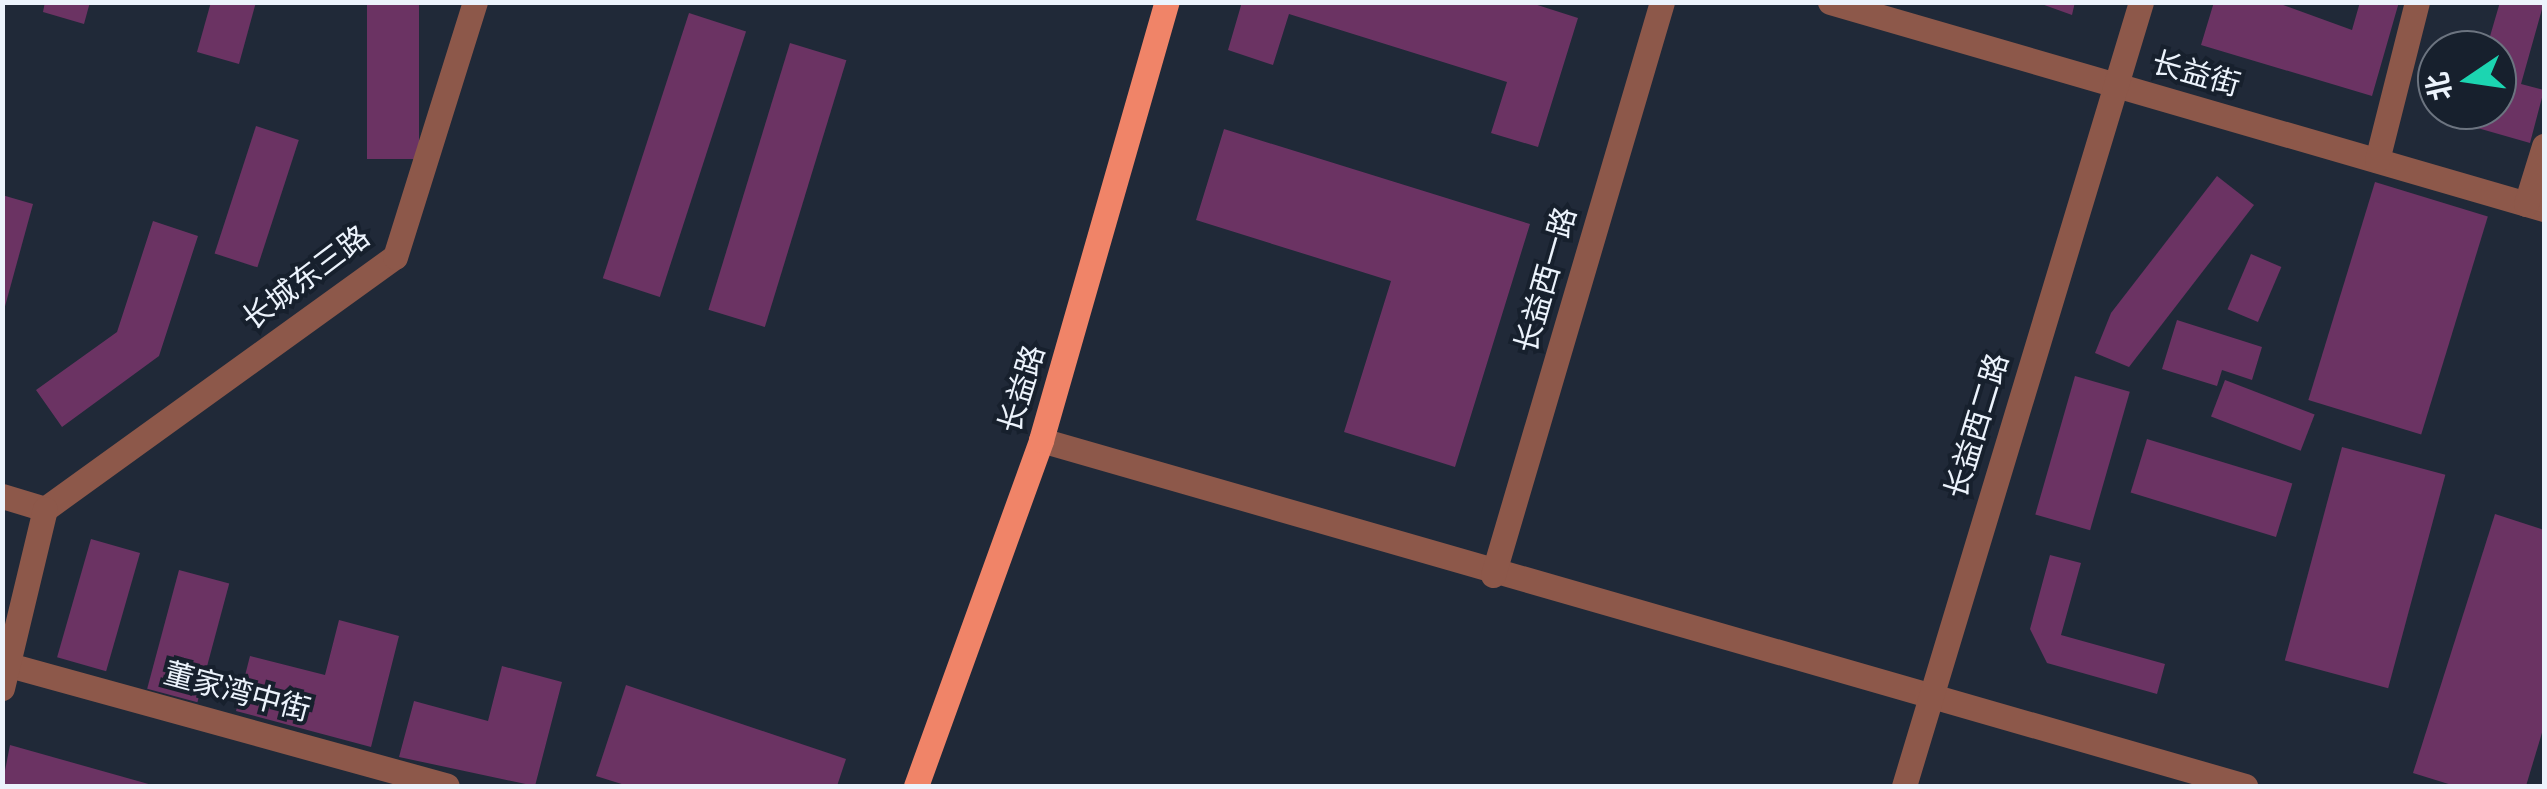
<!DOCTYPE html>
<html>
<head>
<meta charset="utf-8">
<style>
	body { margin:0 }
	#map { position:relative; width:2547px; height:789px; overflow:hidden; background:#202938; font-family:"Fira Sans Condensed","Noto Sans SC",sans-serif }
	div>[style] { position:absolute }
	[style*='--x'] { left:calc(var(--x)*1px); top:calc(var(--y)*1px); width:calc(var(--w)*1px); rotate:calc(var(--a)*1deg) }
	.building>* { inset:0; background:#6b3363; transform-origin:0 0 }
	.minor>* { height:25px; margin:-12.5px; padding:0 12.5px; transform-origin:12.5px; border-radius:12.5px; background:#8d584a }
	.major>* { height:25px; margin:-12.5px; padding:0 12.5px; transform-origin:12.5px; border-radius:12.5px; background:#f08468 }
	span { translate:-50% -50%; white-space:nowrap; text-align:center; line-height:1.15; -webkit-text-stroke:8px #17202d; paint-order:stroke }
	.street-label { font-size:30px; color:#ecf3fc }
	.frame { position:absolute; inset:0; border:5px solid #ecf3fc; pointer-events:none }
	.north { position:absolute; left:2417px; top:30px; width:100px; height:100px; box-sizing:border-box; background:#17202d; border:2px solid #6c7480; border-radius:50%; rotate:257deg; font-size:28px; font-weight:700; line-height:40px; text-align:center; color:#ecf3fc }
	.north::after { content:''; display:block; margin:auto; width:35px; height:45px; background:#1cd5b1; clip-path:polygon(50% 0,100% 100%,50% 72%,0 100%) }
</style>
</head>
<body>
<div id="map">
	<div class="building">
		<i style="clip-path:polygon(45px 2px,90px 2px,84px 24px,43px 12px)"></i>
		<i style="clip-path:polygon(211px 2px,256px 2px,239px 64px,197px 52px)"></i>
		<i style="left:367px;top:2px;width:52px;height:157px"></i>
		<i style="clip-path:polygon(1242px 2px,1528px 2px,1578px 18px,1538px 147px,1491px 133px,1507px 82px,1289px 14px,1273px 65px,1228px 50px)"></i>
		<i style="clip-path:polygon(2036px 2px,2075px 2px,2072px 15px)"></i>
		<i style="clip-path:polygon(2214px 2px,2275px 2px,2352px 30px,2360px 2px,2399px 2px,2372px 96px,2201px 45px)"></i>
		<i style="clip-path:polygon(2500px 2px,2544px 2px,2521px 84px,2544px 90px,2530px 143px,2432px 115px,2436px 100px,2437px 110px,2497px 110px,2497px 50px,2486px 50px)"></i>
		<i style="left:689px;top:13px;width:60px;height:279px;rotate:18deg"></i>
		<i style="left:790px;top:43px;width:59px;height:279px;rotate:17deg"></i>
		<i style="left:256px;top:126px;width:45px;height:134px;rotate:18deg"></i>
		<i style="clip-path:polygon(1224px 129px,1530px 224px,1455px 467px,1344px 432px,1391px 281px,1196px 220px)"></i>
		<i style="clip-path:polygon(2217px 176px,2254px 205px,2129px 367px,2095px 353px,2111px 313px)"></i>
		<i style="left:2375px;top:182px;width:118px;height:228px;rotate:17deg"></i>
		<i style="clip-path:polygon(2px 195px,33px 204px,4px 310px,2px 310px)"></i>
		<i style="clip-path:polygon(153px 221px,198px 236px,159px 356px,62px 427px,36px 390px,117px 332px)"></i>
		<i style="left:2251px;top:254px;width:33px;height:60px;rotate:23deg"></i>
		<i style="clip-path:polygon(2177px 320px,2262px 347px,2252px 380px,2222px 370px,2217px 386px,2162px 369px)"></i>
		<i style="left:2075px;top:376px;width:57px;height:144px;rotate:16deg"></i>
		<i style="left:2225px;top:380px;width:96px;height:39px;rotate:21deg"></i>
		<i style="left:2147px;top:439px;width:152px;height:56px;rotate:17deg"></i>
		<i style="left:2342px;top:447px;width:107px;height:221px;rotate:15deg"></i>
		<i style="clip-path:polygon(2495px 514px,2544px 530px,2544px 726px,2526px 786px,2455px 786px,2413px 773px)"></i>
		<i style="left:91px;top:539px;width:51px;height:123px;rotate:16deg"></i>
		<i style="clip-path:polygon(2050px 555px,2081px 563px,2061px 635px,2165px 664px,2157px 694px,2047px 663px,2030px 629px)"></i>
		<i style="left:179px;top:570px;width:52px;height:123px;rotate:15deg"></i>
		<i style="clip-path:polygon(339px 620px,399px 636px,371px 747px,236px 711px,250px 656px,325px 675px)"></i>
		<i style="clip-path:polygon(502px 666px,562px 682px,535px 786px,399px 757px,414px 701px,488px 721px)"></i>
		<i style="clip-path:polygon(626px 685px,846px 759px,837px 786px,628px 786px,596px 776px)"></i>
		<i style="clip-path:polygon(10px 745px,152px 785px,152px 786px,2px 786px)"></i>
	</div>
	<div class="minor">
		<i style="--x:1830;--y:2;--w:743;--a:16.17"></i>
		<i style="--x:2377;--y:160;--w:163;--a:-75.8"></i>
		<i style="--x:2526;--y:204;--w:61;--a:-72.8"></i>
		<i style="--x:1041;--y:440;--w:1253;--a:16.03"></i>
		<i style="--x:2;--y:496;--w:45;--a:16.8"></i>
		<i style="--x:45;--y:509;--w:431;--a:-35.8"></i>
		<i style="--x:395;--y:257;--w:267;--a:-72.6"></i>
		<i style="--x:1493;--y:575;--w:597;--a:-73.57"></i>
		<i style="--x:9;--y:665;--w:454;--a:15.4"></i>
		<i style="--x:2;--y:688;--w:184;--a:-76.5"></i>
		<i style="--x:1904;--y:786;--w:819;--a:-73.18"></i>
	</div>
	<div class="major">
		<i style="--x:916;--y:786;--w:368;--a:-70.1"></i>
		<i style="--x:1041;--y:440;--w:456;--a:-74"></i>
	</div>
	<div class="street-label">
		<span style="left:2196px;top:74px;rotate:16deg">长益街</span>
		<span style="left:306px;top:278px;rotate:-37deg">长城东三路</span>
		<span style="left:1546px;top:280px;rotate:-74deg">长益西一路</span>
		<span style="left:1022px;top:389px;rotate:-73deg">长益路</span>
		<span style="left:1977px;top:426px;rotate:-73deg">长益西二路</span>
		<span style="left:237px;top:692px;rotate:15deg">董家湾中街</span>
	</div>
	<div class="frame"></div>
	<div class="north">北</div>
</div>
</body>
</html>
